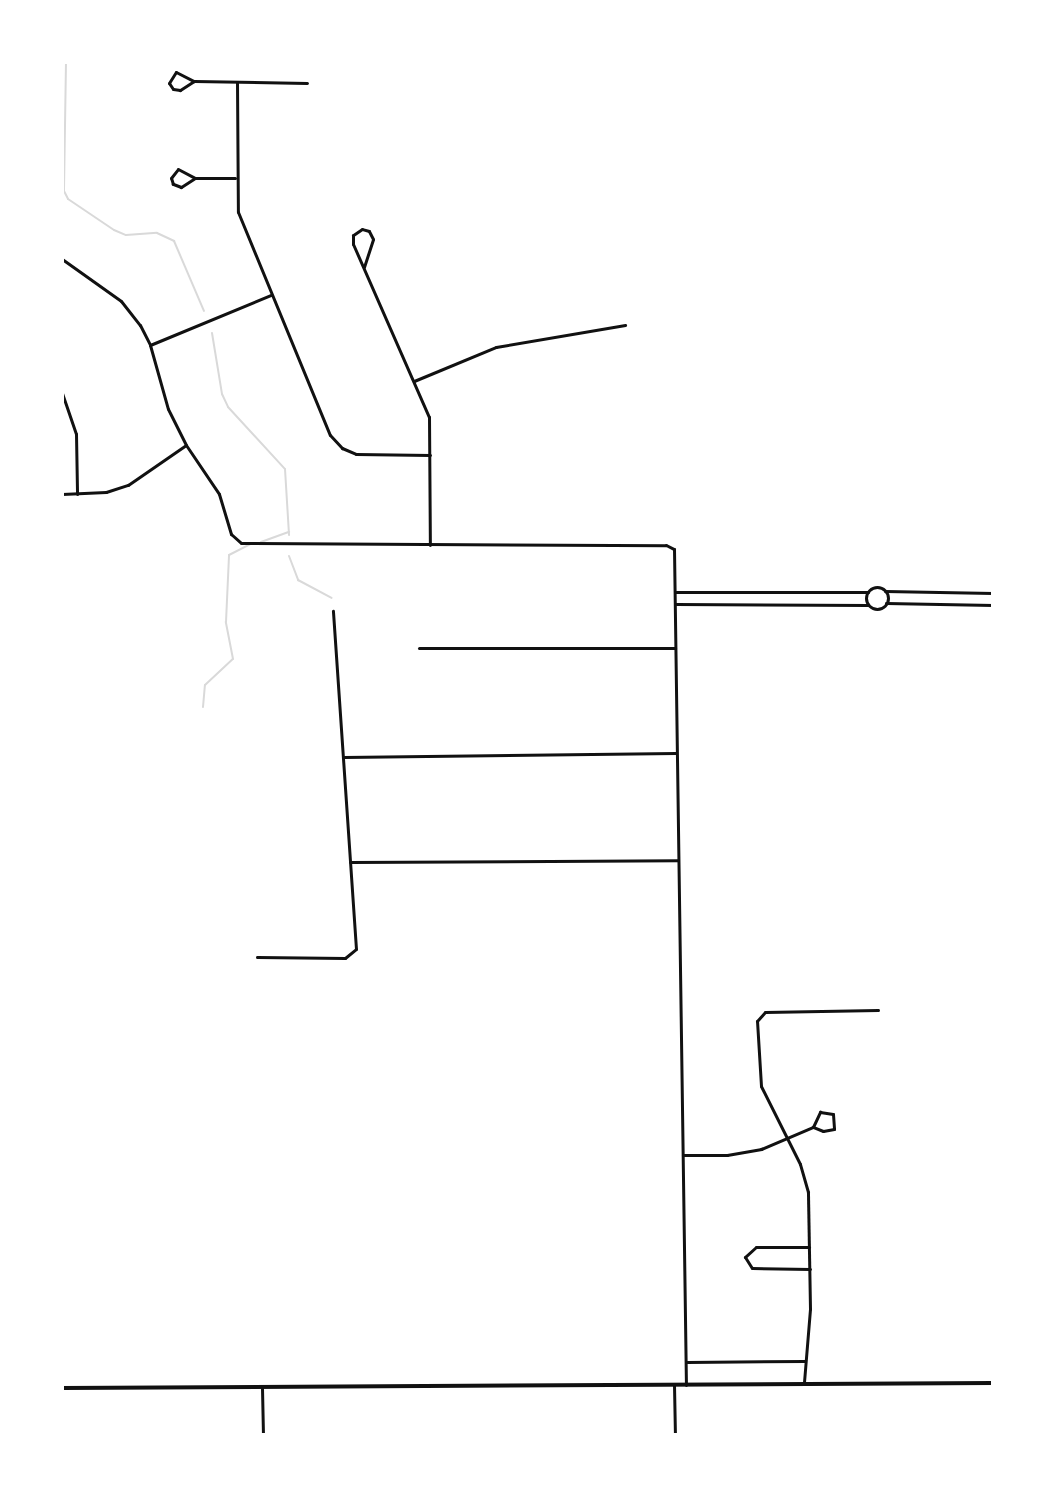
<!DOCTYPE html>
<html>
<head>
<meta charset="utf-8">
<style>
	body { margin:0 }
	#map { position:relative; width:1055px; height:1497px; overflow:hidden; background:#fff; font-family:Arial,sans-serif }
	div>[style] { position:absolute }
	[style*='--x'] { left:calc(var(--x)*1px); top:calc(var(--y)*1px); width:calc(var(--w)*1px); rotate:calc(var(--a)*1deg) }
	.stream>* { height:2px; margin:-1px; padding:0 1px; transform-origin:1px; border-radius:1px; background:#d9d9d9 }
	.minor>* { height:3px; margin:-1.5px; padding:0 1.5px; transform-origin:1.5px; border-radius:1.5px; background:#111 }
	.minor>.ring { margin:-1.5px; padding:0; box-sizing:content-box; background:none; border:3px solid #111; border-radius:50% }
	.tertiary>* { height:4px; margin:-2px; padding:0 2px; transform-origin:2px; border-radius:2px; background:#111 }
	span { translate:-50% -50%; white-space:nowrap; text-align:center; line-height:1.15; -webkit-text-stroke:8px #fff; paint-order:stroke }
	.frame { position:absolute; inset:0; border:64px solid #fff; pointer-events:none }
</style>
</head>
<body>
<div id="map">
	<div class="stream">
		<i style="--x:66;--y:62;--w:129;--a:90.9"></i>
		<i style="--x:64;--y:191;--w:9;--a:63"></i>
		<i style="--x:68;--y:199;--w:55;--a:34"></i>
		<i style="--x:114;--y:230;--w:13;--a:23"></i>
		<i style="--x:126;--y:235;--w:31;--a:-4"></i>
		<i style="--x:157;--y:233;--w:19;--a:25"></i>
		<i style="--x:174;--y:241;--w:76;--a:66.8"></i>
		<i style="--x:212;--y:333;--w:62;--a:80.7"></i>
		<i style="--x:222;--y:394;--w:14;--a:65"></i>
		<i style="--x:228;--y:407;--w:84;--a:47.4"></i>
		<i style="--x:285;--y:469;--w:66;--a:86.5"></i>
		<i style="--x:261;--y:542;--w:30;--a:-20"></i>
		<i style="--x:289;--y:556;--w:26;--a:69"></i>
		<i style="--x:298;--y:580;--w:38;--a:28"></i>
		<i style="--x:203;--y:707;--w:22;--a:-85"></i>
		<i style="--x:205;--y:685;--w:38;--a:-43"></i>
		<i style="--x:233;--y:659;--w:38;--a:-101"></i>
		<i style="--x:226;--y:622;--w:67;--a:-87.4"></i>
		<i style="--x:229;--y:555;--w:25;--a:-27"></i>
	</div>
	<div class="minor">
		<i style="--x:194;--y:81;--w:17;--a:147"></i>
		<i style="--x:180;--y:90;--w:7;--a:-172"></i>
		<i style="--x:173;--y:89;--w:7;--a:-124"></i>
		<i style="--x:169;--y:83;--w:13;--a:-58"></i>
		<i style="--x:176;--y:72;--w:20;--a:27"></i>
		<i style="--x:194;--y:81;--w:113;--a:1"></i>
		<i style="--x:237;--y:82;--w:130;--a:89.6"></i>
		<i style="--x:238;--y:212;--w:241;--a:67.6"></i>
		<i style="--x:330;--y:435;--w:18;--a:47"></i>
		<i style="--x:342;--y:448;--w:15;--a:23"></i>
		<i style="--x:356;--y:454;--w:74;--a:0.8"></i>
		<i style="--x:195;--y:178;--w:17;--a:147"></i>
		<i style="--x:181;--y:187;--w:9;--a:-159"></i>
		<i style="--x:173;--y:184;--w:6;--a:-108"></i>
		<i style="--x:171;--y:178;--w:11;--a:-52"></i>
		<i style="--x:178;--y:169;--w:19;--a:28"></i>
		<i style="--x:195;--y:178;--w:40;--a:0"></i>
		<i style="--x:62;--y:259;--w:72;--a:35.4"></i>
		<i style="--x:121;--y:301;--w:31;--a:52"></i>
		<i style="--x:140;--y:325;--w:22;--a:63"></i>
		<i style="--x:150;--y:345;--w:66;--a:74.3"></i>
		<i style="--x:168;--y:409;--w:40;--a:63.4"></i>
		<i style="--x:186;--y:445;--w:59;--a:56"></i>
		<i style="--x:219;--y:494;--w:42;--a:73.3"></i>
		<i style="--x:231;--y:534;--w:13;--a:42"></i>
		<i style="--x:241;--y:543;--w:425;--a:0.3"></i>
		<i style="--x:666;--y:545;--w:9;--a:27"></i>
		<i style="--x:674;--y:549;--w:836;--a:89.18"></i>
		<i style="--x:364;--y:267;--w:29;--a:-72"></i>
		<i style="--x:373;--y:239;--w:9;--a:-117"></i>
		<i style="--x:369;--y:231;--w:7;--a:-164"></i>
		<i style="--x:362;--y:229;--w:11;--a:146"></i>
		<i style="--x:353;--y:235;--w:9;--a:90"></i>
		<i style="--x:353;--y:244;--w:189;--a:66.3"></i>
		<i style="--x:429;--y:417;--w:128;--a:89.6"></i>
		<i style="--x:150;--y:345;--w:131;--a:-22.5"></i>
		<i style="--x:414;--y:381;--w:89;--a:-22.5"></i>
		<i style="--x:496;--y:347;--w:131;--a:-9.7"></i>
		<i style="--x:62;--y:393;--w:43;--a:71.1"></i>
		<i style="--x:76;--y:434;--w:60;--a:89"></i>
		<i style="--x:62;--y:494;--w:44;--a:-2.6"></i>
		<i style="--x:106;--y:492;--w:23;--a:-18"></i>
		<i style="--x:128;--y:485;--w:70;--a:-34.6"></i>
		<i class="ring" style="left:866px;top:587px;width:19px;height:19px"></i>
		<i style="--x:885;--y:591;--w:108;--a:1.1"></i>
		<i style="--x:676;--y:592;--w:192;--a:0"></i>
		<i style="--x:886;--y:603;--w:107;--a:1.1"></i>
		<i style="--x:676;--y:604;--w:192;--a:0.3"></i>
		<i style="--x:419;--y:648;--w:256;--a:0"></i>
		<i style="--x:344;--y:757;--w:332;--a:-0.7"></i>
		<i style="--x:350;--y:862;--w:328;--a:-0.3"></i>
		<i style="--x:257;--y:957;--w:88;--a:0.7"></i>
		<i style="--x:345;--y:958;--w:14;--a:-39"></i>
		<i style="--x:356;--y:949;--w:339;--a:-93.9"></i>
		<i style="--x:683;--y:1155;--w:44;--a:0"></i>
		<i style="--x:727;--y:1155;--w:35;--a:-10"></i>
		<i style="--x:761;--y:1149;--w:56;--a:-22.9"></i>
		<i style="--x:813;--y:1127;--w:17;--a:-65"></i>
		<i style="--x:820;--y:1112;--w:13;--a:9"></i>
		<i style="--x:833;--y:1114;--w:15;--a:86"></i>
		<i style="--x:834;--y:1129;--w:11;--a:170"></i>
		<i style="--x:823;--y:1131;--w:11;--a:-158"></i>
		<i style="--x:809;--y:1247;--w:53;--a:180"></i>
		<i style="--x:756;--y:1247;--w:15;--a:138"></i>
		<i style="--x:745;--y:1257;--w:13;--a:58"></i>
		<i style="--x:752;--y:1268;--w:58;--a:1"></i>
		<i style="--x:687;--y:1362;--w:118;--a:-0.5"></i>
		<i style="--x:804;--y:1382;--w:73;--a:-85.3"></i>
		<i style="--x:810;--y:1309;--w:117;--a:-91"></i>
		<i style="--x:808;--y:1192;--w:29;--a:-106"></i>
		<i style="--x:800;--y:1164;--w:87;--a:-116.6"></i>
		<i style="--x:761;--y:1086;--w:65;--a:-93.5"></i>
		<i style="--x:757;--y:1021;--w:12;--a:-48"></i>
		<i style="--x:765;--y:1012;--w:113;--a:-1"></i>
		<i style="--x:674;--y:1385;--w:50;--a:88.9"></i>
		<i style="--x:262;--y:1388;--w:47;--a:88.8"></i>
	</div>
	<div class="tertiary">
		<i style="--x:62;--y:1388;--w:931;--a:-0.31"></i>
	</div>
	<div class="frame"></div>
</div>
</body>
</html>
